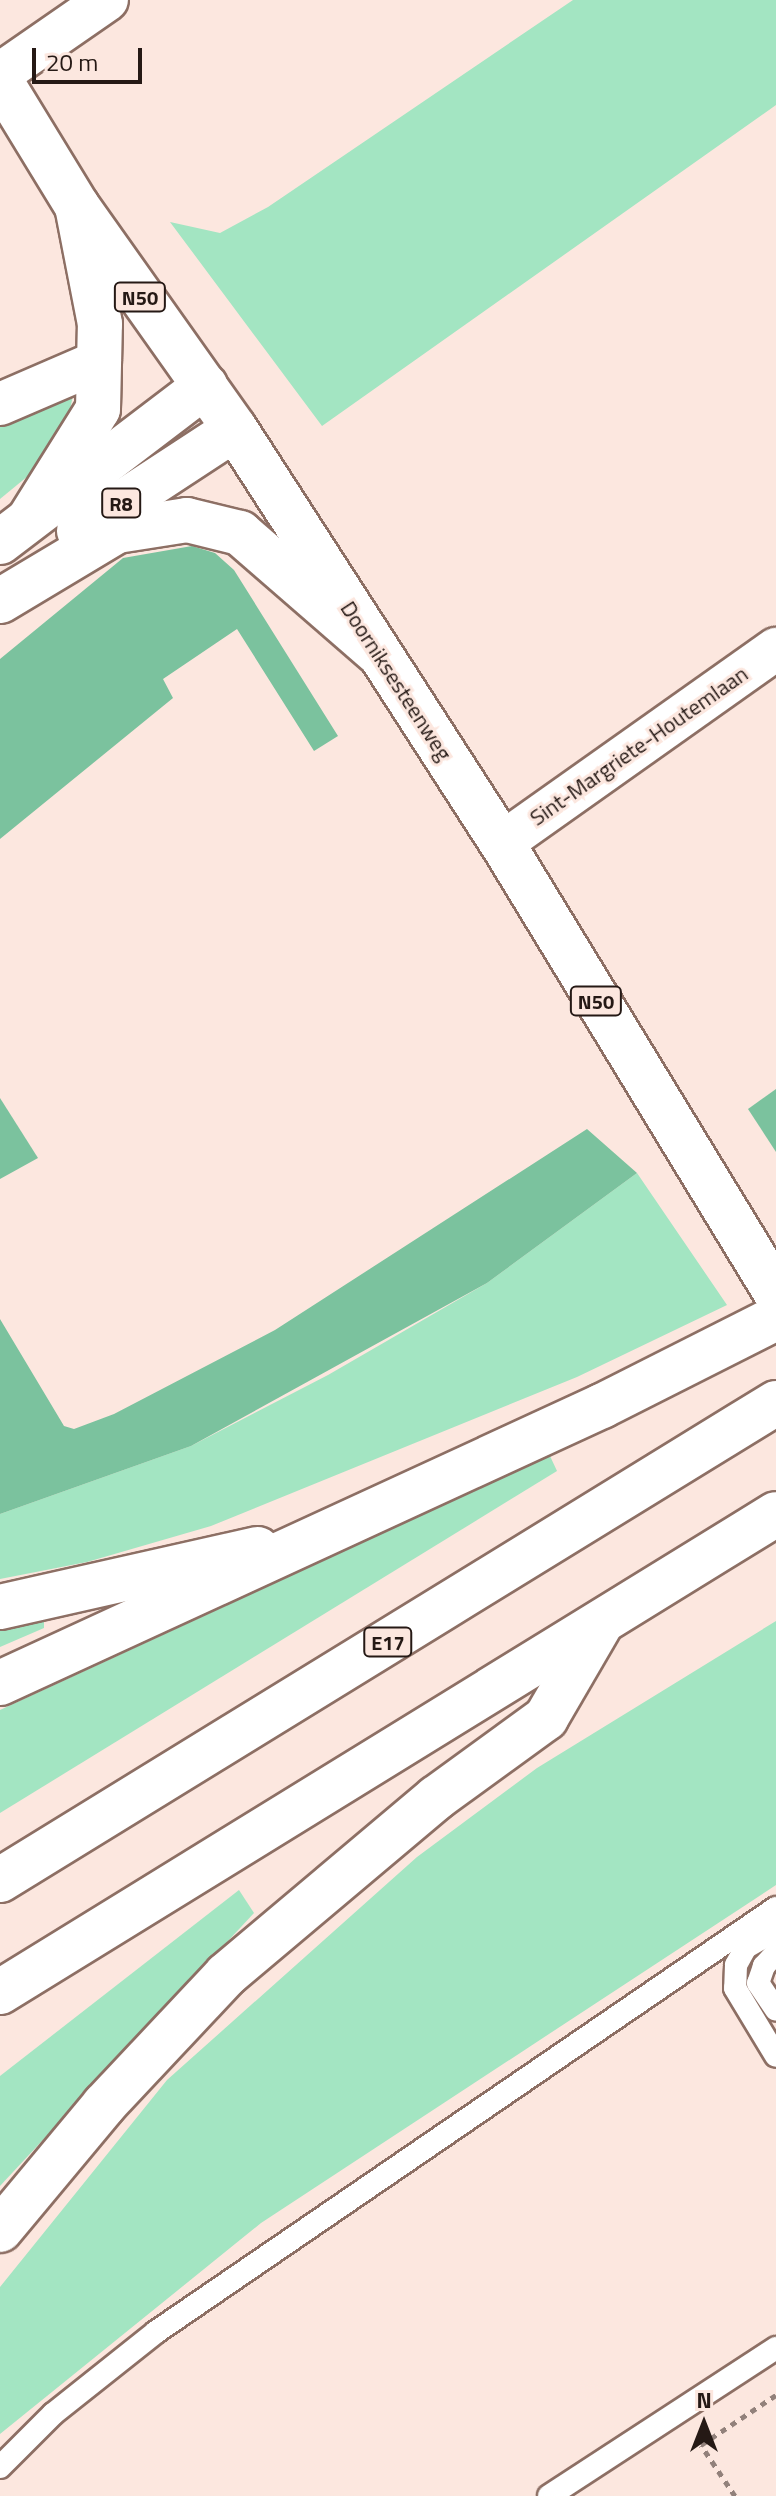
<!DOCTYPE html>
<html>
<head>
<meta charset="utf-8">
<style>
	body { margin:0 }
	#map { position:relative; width:776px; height:2496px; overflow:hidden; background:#fce7df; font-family:"Titillium Web",sans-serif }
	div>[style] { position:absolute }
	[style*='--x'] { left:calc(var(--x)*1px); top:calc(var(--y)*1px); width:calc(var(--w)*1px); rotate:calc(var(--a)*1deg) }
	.green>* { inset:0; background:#a3e5c2 }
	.forest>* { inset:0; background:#7bc29e }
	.path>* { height:5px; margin-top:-2.5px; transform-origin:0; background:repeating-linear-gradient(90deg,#92817b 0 6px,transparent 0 12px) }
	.roads { filter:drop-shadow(2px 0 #8d6f64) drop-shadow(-2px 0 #8d6f64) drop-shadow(0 2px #8d6f64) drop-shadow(0 -2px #8d6f64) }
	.lane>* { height:22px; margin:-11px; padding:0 11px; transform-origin:11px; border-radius:11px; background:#fff }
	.street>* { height:42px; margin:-21px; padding:0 21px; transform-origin:21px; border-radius:21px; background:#fff }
	.primary>* { height:44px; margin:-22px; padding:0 22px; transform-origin:22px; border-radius:22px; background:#fff }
	.highway>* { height:44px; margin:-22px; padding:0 22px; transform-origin:22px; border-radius:22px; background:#fff }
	span { translate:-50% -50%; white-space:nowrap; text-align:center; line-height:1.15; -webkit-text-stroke:6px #fce7df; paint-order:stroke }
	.shield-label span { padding:2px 6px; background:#fce7df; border:2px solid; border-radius:6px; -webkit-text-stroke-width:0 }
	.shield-label { font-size:20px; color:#251915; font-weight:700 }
	.street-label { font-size:22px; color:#251915 }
	.north { position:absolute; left:664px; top:2384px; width:80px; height:80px; -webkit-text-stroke:6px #fce7df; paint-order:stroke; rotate:0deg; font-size:22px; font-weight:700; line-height:32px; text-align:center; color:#251915 }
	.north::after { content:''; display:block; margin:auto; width:28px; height:36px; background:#251915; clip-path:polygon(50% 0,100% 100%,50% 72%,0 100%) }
	.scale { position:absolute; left:32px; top:48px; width:110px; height:36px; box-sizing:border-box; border:4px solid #251915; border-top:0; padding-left:10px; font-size:24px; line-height:28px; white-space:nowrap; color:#251915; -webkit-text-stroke:6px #fce7df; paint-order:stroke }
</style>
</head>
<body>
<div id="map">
	<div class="green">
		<i style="clip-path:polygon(573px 0,776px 0,776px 105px,322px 426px,170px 222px,220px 233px,268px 207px)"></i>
		<i style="clip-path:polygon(73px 395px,67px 425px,45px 462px,0 499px,0 415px)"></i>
		<i style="clip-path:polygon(637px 1173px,727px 1305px,577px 1377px,211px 1526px,87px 1562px,0 1579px,0 1514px,191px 1446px,328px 1375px,487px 1283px)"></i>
		<i style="clip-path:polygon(550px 1456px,557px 1471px,0 1813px,0 1710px)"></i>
		<i style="clip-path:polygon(44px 1621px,44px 1628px,0 1647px,0 1628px)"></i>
		<i style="clip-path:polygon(776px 1621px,776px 1885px,261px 2223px,0 2434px,0 2287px,167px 2080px,417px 1857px,537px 1768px)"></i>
		<i style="clip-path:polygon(239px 1890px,254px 1913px,0 2186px,0 2076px)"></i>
	</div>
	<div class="forest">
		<i style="clip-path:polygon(192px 546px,215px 553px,234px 570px,338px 736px,314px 751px,237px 629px,163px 679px,173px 698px,0 839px,0 659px,123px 558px)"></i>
		<i style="clip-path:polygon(776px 1089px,776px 1152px,748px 1109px)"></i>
		<i style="clip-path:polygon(0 1098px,38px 1158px,0 1179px)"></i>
		<i style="clip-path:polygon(587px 1129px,637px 1173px,487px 1283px,191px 1446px,0 1514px,0 1319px,64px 1426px,74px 1429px,114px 1414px,275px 1330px)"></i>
	</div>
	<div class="path">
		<i style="--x:735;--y:2496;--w:61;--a:-123.7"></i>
		<i style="--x:701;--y:2445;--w:90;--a:-33.7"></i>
	</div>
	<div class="roads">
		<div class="lane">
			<i style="--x:776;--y:1930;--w:34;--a:150"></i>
			<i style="--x:746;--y:1947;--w:21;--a:119"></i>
			<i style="--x:736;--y:1965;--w:23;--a:92"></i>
			<i style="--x:735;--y:1988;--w:79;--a:58.9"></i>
			<i style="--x:776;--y:1953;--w:18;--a:133"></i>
			<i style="--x:764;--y:1966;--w:18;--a:109"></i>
			<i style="--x:758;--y:1983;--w:32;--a:56"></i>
			<i style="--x:0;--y:2467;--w:75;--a:-45"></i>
			<i style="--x:53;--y:2414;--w:132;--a:-38.5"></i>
			<i style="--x:156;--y:2332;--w:751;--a:-34.37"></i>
			<i style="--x:549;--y:2496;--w:271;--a:-33.1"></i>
		</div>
		<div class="street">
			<i style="--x:0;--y:74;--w:130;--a:-34.7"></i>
			<i style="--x:0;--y:404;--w:109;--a:-23.3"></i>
			<i style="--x:502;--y:843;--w:336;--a:-35.3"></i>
		</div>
		<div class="primary">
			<i style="--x:0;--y:80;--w:148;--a:58.6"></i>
			<i style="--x:77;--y:206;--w:273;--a:54.7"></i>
			<i style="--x:235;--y:429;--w:493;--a:57.2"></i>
			<i style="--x:502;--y:843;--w:527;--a:58.66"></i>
		</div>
		<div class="highway">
			<i style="--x:30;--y:518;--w:128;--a:-58"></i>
			<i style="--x:98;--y:409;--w:85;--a:-88.7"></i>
			<i style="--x:100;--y:324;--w:120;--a:-101"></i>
			<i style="--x:79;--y:531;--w:186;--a:-33.2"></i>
			<i style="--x:0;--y:542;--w:258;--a:-37.3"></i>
			<i style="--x:0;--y:601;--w:136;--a:-30.9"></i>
			<i style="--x:117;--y:531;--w:71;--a:-8.9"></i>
			<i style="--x:187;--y:520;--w:55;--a:13.8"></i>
			<i style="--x:240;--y:533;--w:181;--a:41"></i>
			<i style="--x:0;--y:1607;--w:264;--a:-12.7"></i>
			<i style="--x:0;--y:1683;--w:663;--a:-24.71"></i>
			<i style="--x:602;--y:1406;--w:195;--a:-26.8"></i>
			<i style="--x:0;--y:1880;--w:911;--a:-31.58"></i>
			<i style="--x:0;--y:1992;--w:911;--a:-31.63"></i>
			<i style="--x:0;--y:2230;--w:163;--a:-50.2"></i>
			<i style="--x:104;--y:2105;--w:178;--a:-46.8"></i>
			<i style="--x:226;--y:1975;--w:275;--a:-40.1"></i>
			<i style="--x:436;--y:1798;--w:136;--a:-36"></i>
			<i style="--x:546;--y:1718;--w:105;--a:-59.8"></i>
		</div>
	</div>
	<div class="shield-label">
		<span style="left:140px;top:297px">N50</span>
		<span style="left:121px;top:503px">R8</span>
		<span style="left:596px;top:1001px">N50</span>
		<span style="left:388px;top:1642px">E17</span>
	</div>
	<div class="street-label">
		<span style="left:396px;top:681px;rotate:57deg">Doorniksesteenweg</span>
		<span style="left:639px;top:746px;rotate:-35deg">Sint-Margriete-Houtemlaan</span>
	</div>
	<div class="north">N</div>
	<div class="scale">20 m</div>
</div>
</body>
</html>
